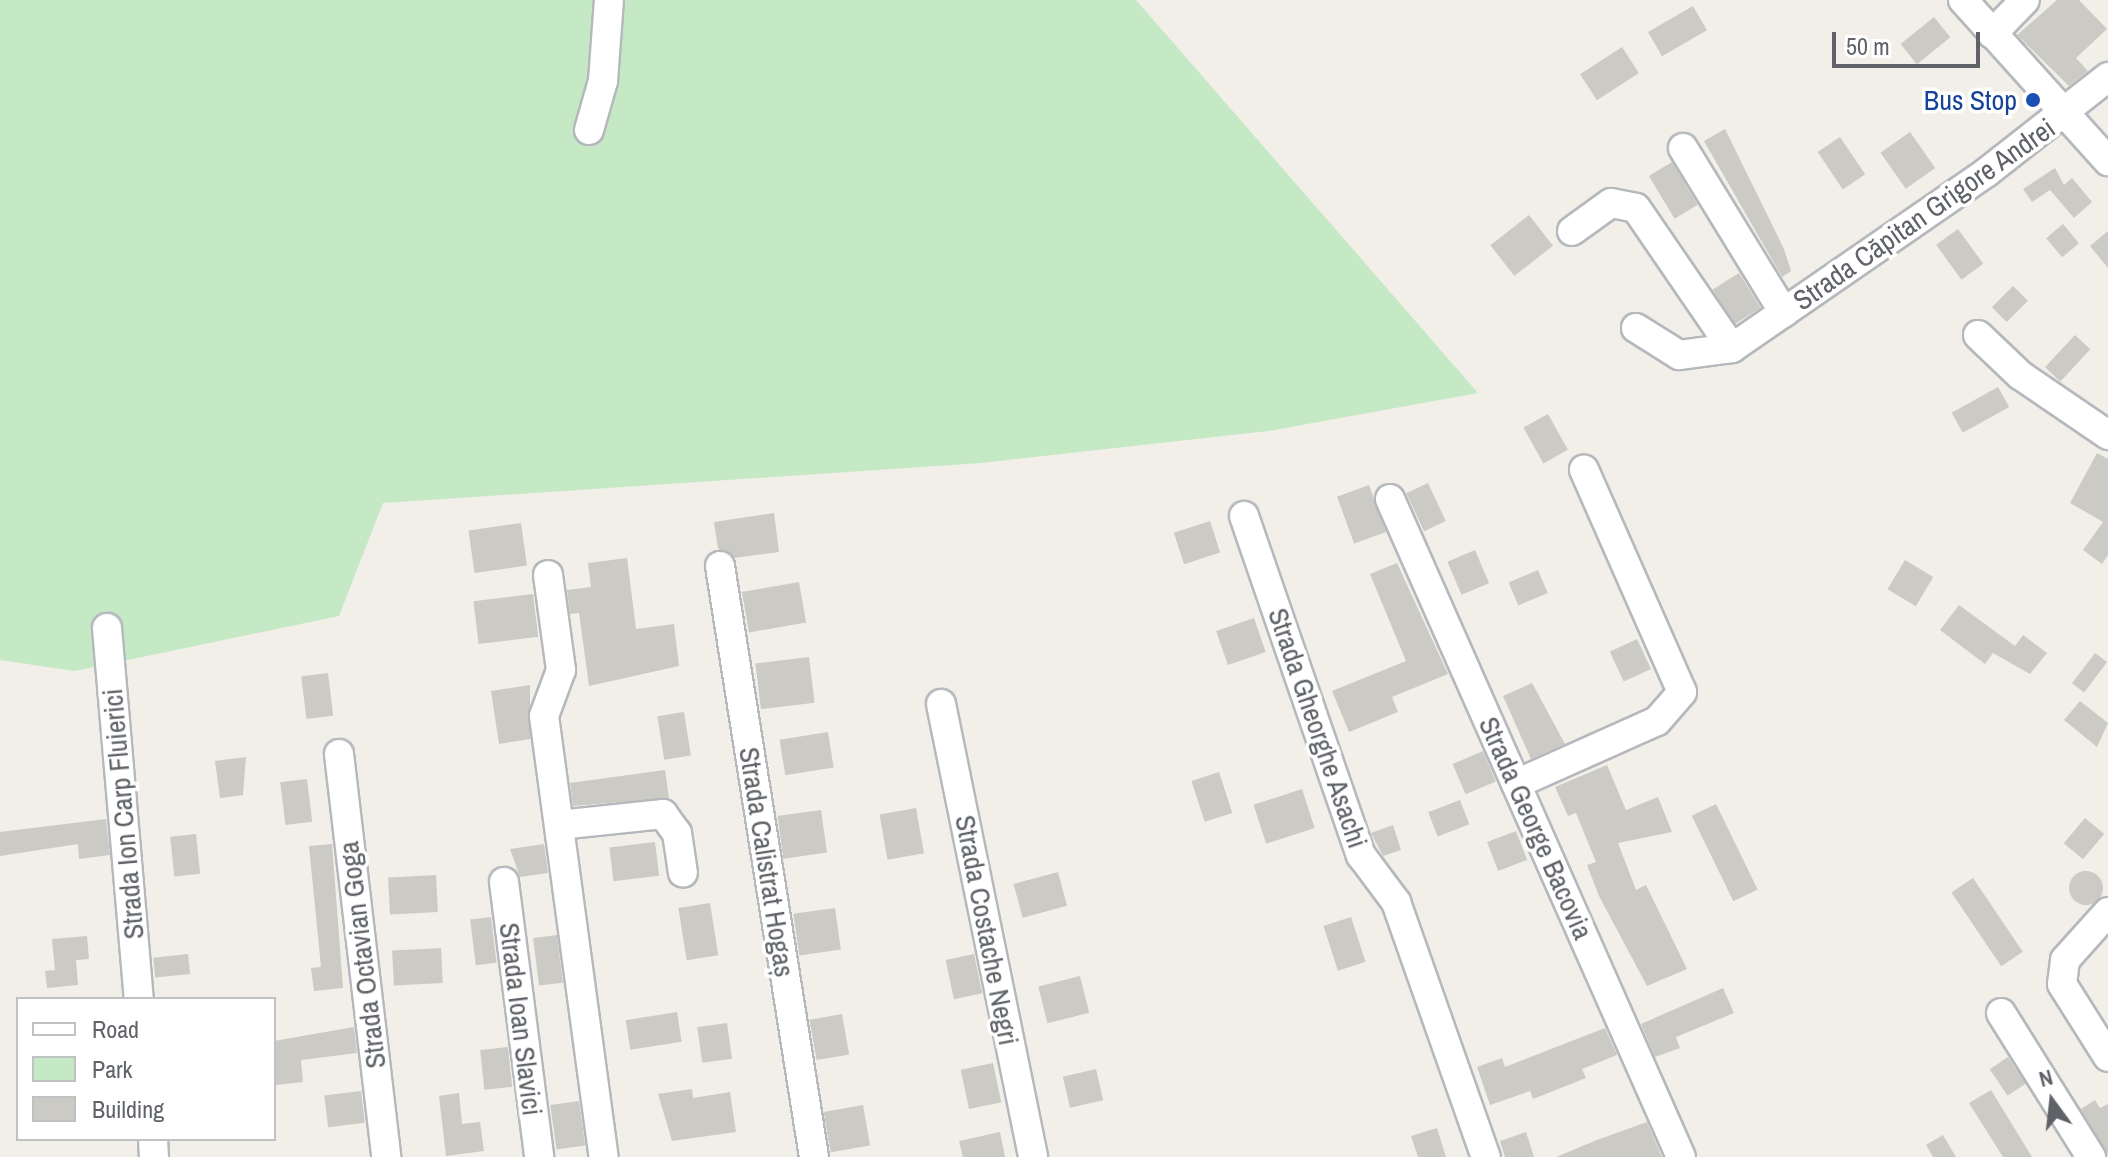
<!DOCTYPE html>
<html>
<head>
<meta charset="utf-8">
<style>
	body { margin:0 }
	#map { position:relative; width:2108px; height:1157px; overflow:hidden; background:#f1efe8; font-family:"Archivo Narrow",sans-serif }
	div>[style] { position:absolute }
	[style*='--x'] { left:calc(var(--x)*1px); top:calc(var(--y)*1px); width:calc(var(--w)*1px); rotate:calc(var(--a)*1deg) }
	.green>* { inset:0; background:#c5e8c5 }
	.building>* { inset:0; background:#cccac5; transform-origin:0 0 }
	.round { border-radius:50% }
	.roads { filter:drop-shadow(2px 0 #b5b8bc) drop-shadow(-2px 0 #b5b8bc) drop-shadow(0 2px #b5b8bc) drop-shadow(0 -2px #b5b8bc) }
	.minor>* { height:28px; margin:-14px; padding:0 14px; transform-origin:14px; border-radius:14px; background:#fff }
	.dots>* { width:22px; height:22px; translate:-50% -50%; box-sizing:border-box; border:4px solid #fff; border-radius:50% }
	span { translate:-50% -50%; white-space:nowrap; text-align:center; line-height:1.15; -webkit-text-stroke:7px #fff; paint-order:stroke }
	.transit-label { font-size:28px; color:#164399 }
	.right { translate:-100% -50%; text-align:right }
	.street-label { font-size:28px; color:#5f6368 }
	.legend { position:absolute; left:16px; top:997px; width:260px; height:144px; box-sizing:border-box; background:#fff; border:2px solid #bfc1c3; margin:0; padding:10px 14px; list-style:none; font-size:24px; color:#5f6368 }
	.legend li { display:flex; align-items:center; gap:16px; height:40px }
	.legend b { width:40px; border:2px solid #bfc1c3 }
	.north { position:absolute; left:2012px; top:1061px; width:80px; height:80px; -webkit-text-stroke:6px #fff; paint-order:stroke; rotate:345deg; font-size:22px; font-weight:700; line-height:32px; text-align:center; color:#5f6368 }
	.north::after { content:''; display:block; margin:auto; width:28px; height:36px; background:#5f6368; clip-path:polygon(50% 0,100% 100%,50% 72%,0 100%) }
	.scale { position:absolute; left:1832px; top:32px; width:148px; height:36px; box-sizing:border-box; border:4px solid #5f6368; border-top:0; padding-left:10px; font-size:24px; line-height:28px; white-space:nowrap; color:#5f6368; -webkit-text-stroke:6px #fff; paint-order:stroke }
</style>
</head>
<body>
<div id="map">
	<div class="green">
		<i style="clip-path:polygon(0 0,1136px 0,1478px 393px,1268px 431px,981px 463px,383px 503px,339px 616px,75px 671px,0 660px)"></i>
	</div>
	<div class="building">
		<i style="clip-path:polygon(2057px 0,2079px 0,2107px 29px,2076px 58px,2088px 71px,2069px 86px,2017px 35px)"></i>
		<i style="left:1693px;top:6px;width:28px;height:52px;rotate:60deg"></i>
		<i style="left:1934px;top:17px;width:26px;height:43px;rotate:51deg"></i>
		<i style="left:1622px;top:47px;width:31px;height:50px;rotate:57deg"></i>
		<i style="clip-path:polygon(1725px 129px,1784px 249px,1791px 271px,1782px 277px,1704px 141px)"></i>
		<i style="left:1910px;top:132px;width:44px;height:36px;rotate:55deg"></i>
		<i style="left:1840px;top:137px;width:45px;height:27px;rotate:56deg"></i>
		<i style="left:1672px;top:162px;width:50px;height:27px;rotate:59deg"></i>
		<i style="clip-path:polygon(2055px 168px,2064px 185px,2072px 178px,2092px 202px,2074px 218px,2050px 190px,2032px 202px,2023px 189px)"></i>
		<i style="left:1529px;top:215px;width:39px;height:49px;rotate:52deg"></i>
		<i style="left:2063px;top:224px;width:25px;height:22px;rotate:50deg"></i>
		<i style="left:1958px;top:229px;width:43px;height:27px;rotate:54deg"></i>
		<i style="clip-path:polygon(2108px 231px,2108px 268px,2090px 246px)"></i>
		<i style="left:1739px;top:273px;width:41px;height:31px;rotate:58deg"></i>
		<i style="left:2013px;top:286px;width:21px;height:30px;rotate:45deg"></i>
		<i style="left:2075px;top:335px;width:21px;height:44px;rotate:43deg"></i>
		<i style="left:1998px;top:387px;width:23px;height:53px;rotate:61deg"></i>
		<i style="left:1548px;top:414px;width:41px;height:28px;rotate:61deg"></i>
		<i style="clip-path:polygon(2097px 453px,2108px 459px,2108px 555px,2102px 564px,2083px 550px,2103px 522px,2070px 503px)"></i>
		<i style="left:1428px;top:483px;width:42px;height:24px;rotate:65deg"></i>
		<i style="left:1369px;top:485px;width:50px;height:34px;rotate:70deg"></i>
		<i style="clip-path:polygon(774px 513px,779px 552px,734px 558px,718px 549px,714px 522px)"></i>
		<i style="left:1210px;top:521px;width:33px;height:38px;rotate:72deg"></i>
		<i style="left:521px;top:523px;width:43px;height:53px;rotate:82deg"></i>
		<i style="left:1475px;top:550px;width:36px;height:30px;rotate:67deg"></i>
		<i style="clip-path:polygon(627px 558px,636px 629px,674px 624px,679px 666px,589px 686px,579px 613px,570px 614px,567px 590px,591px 587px,588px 563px)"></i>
		<i style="left:1905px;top:560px;width:33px;height:34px;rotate:31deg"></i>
		<i style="clip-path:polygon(1397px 563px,1448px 674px,1392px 697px,1398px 712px,1349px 732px,1332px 691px,1406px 661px,1370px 574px)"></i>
		<i style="left:1538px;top:570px;width:25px;height:32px;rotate:67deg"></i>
		<i style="left:799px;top:582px;width:41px;height:58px;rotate:80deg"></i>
		<i style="left:533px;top:594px;width:43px;height:60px;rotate:83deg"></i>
		<i style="clip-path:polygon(1959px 605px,2015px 646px,2023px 635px,2047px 653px,2030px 674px,1993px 653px,1985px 664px,1940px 630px)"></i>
		<i style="left:1254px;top:618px;width:36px;height:40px;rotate:71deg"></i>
		<i style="left:1637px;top:639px;width:33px;height:30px;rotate:65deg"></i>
		<i style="left:2095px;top:653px;width:15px;height:38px;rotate:37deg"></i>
		<i style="left:809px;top:657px;width:46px;height:54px;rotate:83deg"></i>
		<i style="left:328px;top:673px;width:43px;height:27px;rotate:83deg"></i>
		<i style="clip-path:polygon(1532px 683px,1565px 744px,1531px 759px,1503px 696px)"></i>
		<i style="clip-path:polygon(530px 685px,530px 739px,499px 744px,491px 691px)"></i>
		<i style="clip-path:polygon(2080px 701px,2108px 723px,2097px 747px,2064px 720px)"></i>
		<i style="left:684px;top:712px;width:44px;height:27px;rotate:81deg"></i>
		<i style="left:828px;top:732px;width:36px;height:49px;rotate:81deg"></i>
		<i style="left:1483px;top:751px;width:33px;height:33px;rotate:67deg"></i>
		<i style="clip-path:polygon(246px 757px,243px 795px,220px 798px,215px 761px)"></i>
		<i style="clip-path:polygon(1607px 765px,1626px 810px,1658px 797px,1672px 832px,1618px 843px,1636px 890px,1646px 885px,1687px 969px,1647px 986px,1599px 896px,1587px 865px,1596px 862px,1576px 813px,1568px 816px,1555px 787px)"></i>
		<i style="clip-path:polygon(665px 770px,669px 798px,573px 806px,570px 783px)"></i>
		<i style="left:1219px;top:772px;width:43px;height:29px;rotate:72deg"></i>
		<i style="left:307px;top:779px;width:43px;height:27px;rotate:83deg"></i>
		<i style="left:1302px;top:789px;width:41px;height:51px;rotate:72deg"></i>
		<i style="left:1460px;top:800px;width:26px;height:34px;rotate:69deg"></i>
		<i style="left:1716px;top:804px;width:95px;height:27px;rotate:64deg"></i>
		<i style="left:916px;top:808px;width:46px;height:37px;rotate:80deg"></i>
		<i style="left:821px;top:810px;width:43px;height:44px;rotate:82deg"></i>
		<i style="left:2085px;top:818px;width:25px;height:33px;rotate:40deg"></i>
		<i style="clip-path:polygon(106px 819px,110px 855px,79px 859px,78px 844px,0 856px,0 832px)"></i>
		<i style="clip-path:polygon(1393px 825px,1401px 850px,1383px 856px,1371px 833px)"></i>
		<i style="left:1516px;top:831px;width:31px;height:31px;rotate:69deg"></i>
		<i style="left:196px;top:834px;width:40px;height:26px;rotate:84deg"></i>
		<i style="left:655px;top:842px;width:34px;height:46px;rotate:83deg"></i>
		<i style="clip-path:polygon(332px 844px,343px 988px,314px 991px,311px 968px,321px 967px,309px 846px)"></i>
		<i style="clip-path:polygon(544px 844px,548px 873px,520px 877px,510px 849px)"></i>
		<i class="round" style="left:2069px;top:871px;width:34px;height:34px"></i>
		<i style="left:1058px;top:872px;width:35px;height:46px;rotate:75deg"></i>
		<i style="left:436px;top:875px;width:37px;height:48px;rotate:87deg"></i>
		<i style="left:1973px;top:878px;width:89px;height:26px;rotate:56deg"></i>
		<i style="left:710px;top:903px;width:53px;height:32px;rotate:81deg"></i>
		<i style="left:835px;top:908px;width:42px;height:42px;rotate:82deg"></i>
		<i style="left:491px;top:917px;width:46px;height:21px;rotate:83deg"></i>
		<i style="left:1351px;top:917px;width:47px;height:29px;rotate:72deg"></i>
		<i style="left:557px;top:935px;width:48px;height:24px;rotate:83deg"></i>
		<i style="clip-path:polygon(87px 936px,89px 959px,76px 960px,78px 985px,47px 988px,45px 971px,55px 970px,52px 939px)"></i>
		<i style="left:441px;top:948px;width:35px;height:49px;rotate:87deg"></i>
		<i style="left:188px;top:954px;width:20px;height:35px;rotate:84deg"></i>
		<i style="left:974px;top:954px;width:40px;height:29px;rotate:78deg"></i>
		<i style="left:1080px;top:976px;width:38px;height:43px;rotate:76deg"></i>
		<i style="clip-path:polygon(1723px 988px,1734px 1013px,1676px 1037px,1680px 1048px,1655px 1057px,1641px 1024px)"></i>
		<i style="left:677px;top:1012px;width:30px;height:52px;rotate:81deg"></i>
		<i style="left:842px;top:1014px;width:41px;height:33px;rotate:80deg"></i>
		<i style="left:727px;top:1023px;width:36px;height:30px;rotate:82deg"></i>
		<i style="clip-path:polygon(354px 1027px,357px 1053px,301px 1060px,303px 1082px,276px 1085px,274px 1041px)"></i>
		<i style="clip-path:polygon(1605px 1028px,1617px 1055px,1582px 1069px,1586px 1078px,1533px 1099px,1530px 1091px,1490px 1105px,1477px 1067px,1502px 1058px,1505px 1067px)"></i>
		<i style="left:508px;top:1047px;width:40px;height:28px;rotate:84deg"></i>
		<i style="left:2008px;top:1057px;width:32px;height:22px;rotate:56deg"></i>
		<i style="left:993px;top:1063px;width:40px;height:33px;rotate:78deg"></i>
		<i style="left:1096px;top:1069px;width:32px;height:34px;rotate:77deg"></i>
		<i style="clip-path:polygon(692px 1089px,693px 1098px,730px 1092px,736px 1132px,672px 1141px,658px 1094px)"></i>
		<i style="clip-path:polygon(1991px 1090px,2032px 1157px,2003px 1157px,1969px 1103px)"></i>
		<i style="left:361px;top:1091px;width:32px;height:37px;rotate:83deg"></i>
		<i style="clip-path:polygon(459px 1093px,462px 1124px,480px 1122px,484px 1151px,446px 1156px,439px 1096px)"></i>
		<i style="clip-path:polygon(2095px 1100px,2100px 1108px,2108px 1104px,2108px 1155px,2081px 1109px)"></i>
		<i style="left:579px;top:1101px;width:45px;height:29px;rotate:82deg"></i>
		<i style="left:863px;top:1105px;width:41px;height:40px;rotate:80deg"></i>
		<i style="clip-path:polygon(1647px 1122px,1662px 1157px,1556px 1157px,1597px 1140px)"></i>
		<i style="clip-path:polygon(1437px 1128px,1446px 1157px,1418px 1157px,1411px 1136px)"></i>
		<i style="clip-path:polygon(1000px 1132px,1005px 1157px,963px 1157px,959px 1141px)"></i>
		<i style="clip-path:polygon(1526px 1132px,1534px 1157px,1505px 1157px,1500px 1141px)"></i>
		<i style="clip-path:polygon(1943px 1135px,1956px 1157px,1933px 1157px,1926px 1145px)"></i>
	</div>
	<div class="roads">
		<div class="minor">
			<i style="--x:1963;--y:0;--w:217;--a:48"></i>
			<i style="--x:1992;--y:34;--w:47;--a:-45.9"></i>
			<i style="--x:589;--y:130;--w:51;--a:-74.1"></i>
			<i style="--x:603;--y:81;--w:81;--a:-85.8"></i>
			<i style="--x:1683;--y:148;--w:193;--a:58.5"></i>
			<i style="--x:1572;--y:231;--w:48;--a:-35.7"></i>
			<i style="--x:1611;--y:203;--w:25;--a:11"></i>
			<i style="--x:1636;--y:208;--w:170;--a:55.6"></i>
			<i style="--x:1636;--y:328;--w:51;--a:32.1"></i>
			<i style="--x:1679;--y:355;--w:53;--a:-7.5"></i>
			<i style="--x:1732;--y:348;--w:310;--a:-34.6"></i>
			<i style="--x:1987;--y:172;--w:154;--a:-38.1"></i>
			<i style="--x:1978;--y:335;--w:58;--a:43.6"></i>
			<i style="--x:2020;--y:375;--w:107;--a:34.3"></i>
			<i style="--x:1390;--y:499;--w:719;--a:66.14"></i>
			<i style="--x:1244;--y:516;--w:359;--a:71"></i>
			<i style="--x:1361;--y:855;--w:59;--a:53.3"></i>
			<i style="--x:1396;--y:902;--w:270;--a:70.6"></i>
			<i style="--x:720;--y:566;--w:598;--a:80.96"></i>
			<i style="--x:548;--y:575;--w:96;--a:82.2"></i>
			<i style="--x:561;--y:670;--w:49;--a:110.3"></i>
			<i style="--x:544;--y:716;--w:445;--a:82.3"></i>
			<i style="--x:107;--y:628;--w:372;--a:85.1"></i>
			<i style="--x:941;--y:704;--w:462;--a:78.5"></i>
			<i style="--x:339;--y:754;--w:406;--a:83.3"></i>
			<i style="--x:1516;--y:784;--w:154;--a:-24.1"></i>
			<i style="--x:1657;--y:721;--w:38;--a:-49"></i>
			<i style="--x:1682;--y:692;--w:243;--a:-113.8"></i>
			<i style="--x:559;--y:825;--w:105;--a:-6"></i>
			<i style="--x:663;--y:814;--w:24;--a:54"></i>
			<i style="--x:677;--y:833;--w:40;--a:81.5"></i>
			<i style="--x:504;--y:882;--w:277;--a:82.7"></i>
			<i style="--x:2108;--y:912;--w:64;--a:131.9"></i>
			<i style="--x:2065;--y:960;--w:24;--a:97"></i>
			<i style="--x:2062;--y:984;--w:86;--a:57.8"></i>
			<i style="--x:2001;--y:1013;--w:170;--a:58"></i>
			<i style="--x:153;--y:1139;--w:18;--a:87"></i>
		</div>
	</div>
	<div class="dots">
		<i style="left:2033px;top:100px;background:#1a4fb4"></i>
	</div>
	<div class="transit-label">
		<span class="right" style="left:2017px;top:100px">Bus Stop</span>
	</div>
	<div class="street-label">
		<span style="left:1924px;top:214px;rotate:-35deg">Strada Căpitan Grigore Andrei</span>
		<span style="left:1318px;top:728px;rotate:71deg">Strada Gheorghe Asachi</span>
		<span style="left:123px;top:814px;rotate:-95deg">Strada Ion Carp Fluierici</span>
		<span style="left:1536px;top:828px;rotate:66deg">Strada George Bacovia</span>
		<span style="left:767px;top:862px;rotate:81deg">Strada Calistrat Hogaș</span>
		<span style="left:987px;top:930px;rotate:79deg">Strada Costache Negri</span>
		<span style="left:362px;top:955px;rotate:-97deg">Strada Octavian Goga</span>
		<span style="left:521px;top:1019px;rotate:83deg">Strada Ioan Slavici</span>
	</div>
	<ul class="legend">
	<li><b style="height:10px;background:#fff"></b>Road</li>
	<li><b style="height:22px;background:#c5e8c5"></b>Park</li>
	<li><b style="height:22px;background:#cccac5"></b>Building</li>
	</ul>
	<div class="north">N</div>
	<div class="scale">50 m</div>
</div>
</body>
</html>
